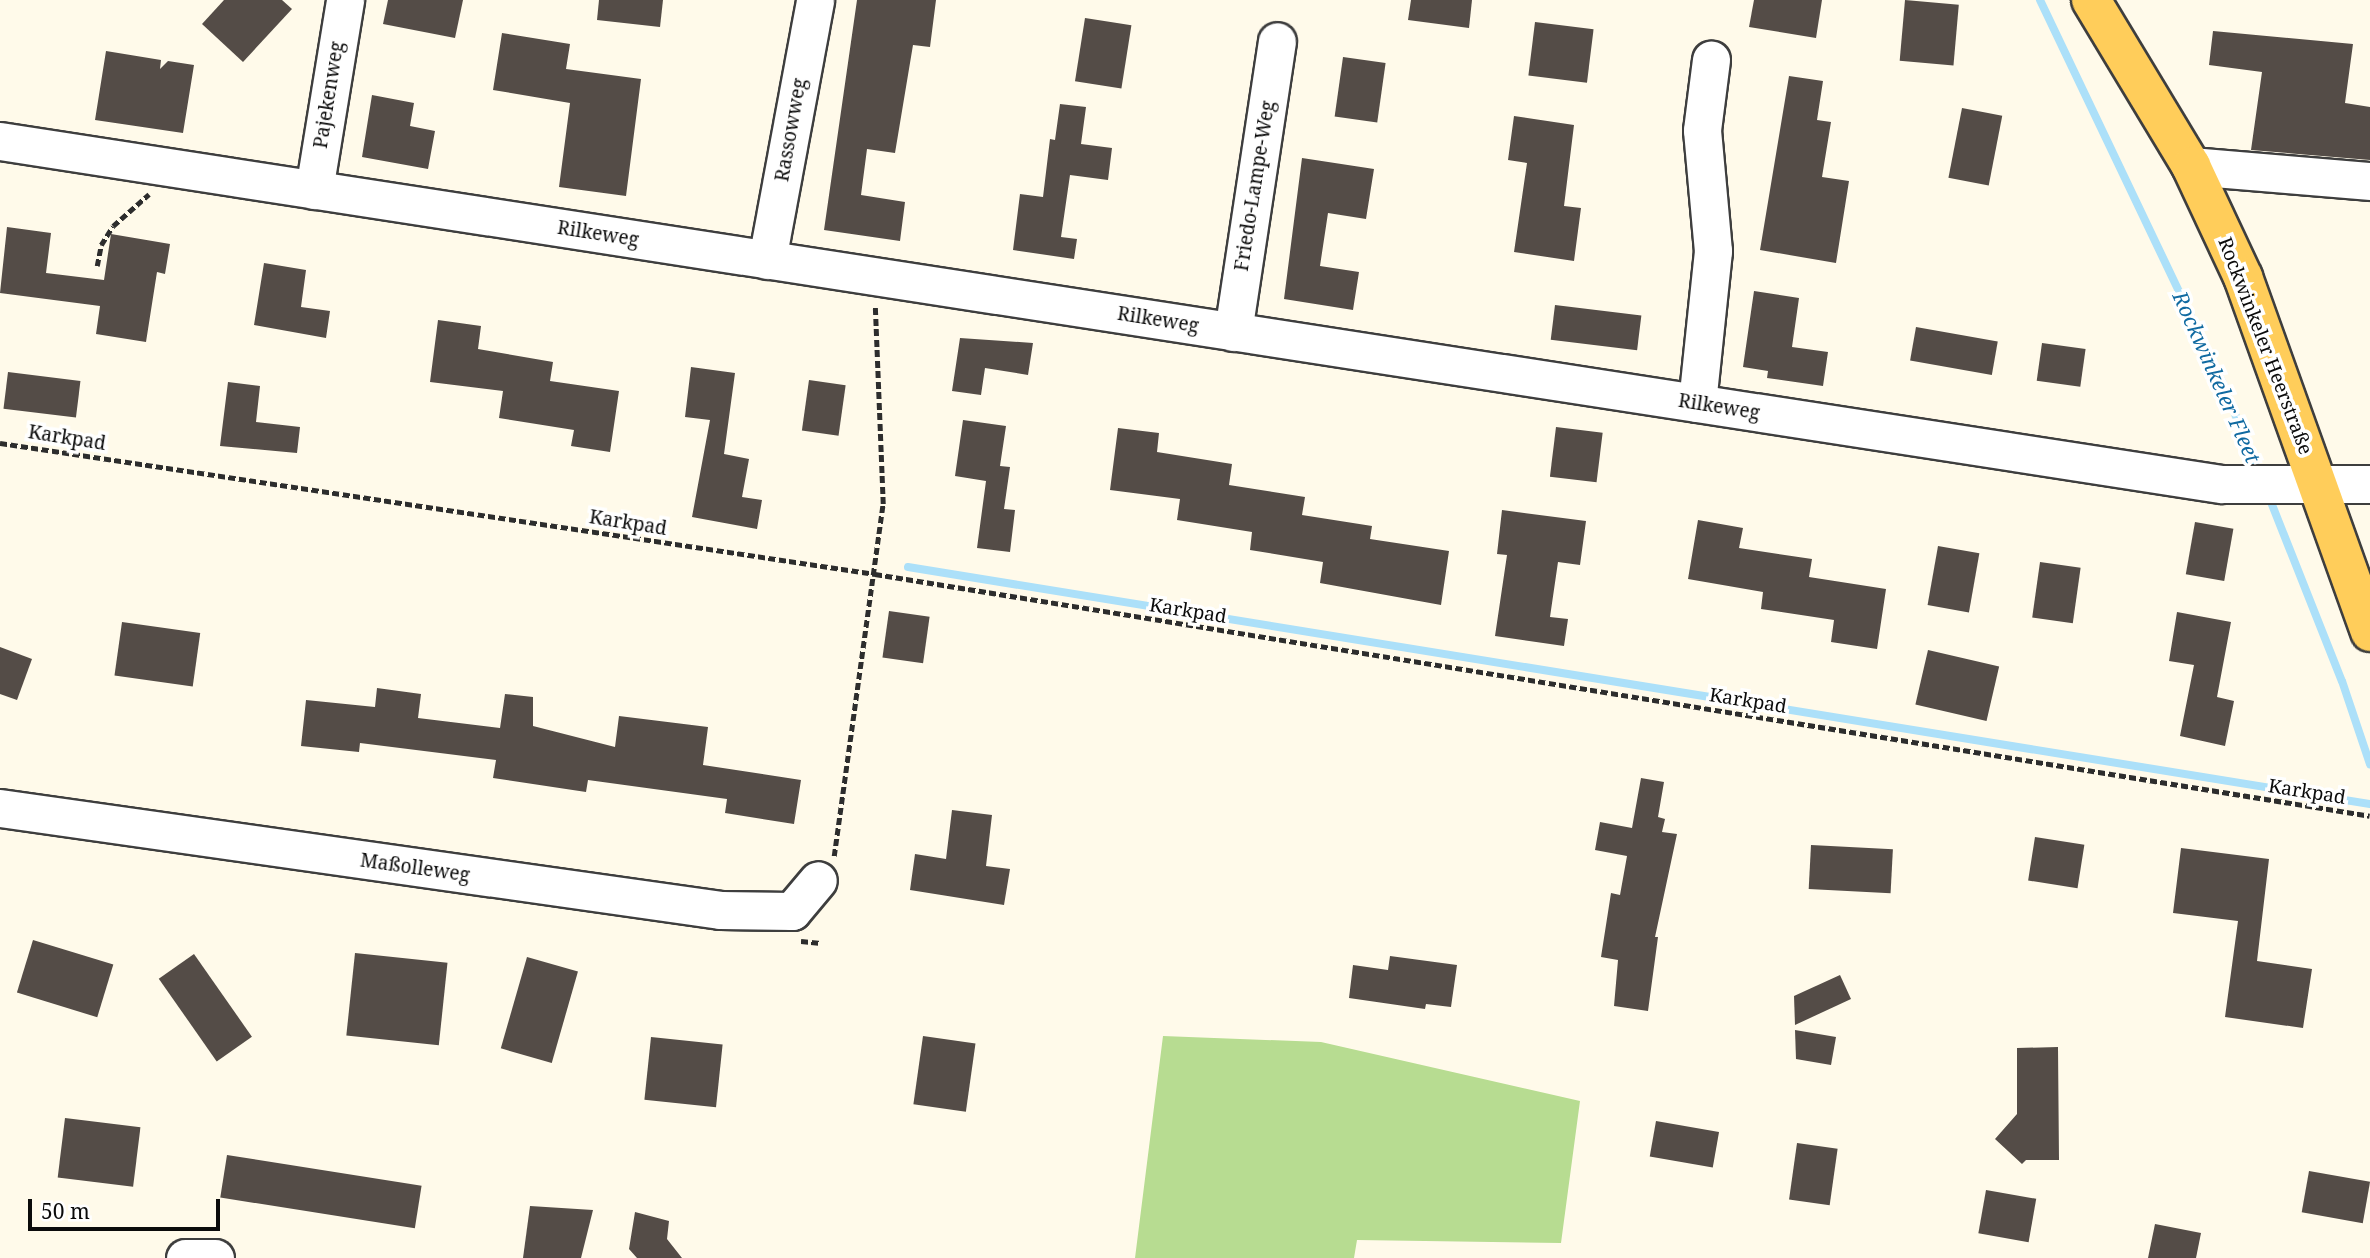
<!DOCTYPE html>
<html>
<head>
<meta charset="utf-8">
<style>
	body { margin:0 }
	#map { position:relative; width:2370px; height:1258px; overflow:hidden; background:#fffaea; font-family:"Noto Serif",serif }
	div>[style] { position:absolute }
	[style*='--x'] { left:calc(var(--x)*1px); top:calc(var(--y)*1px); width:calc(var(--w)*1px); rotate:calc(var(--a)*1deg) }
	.forest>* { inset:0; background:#b7dc91 }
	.stream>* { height:8px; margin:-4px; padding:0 4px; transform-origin:4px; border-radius:4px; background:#ace0f9 }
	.building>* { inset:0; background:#544c47; transform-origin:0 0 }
	.path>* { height:4.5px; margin-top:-2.25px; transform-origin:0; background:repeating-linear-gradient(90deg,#2d2d2d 0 7px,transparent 0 10.5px) }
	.roads { filter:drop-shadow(2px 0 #3e3e3e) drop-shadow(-2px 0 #3e3e3e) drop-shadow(0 2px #3e3e3e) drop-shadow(0 -2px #3e3e3e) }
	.minor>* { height:37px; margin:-18.5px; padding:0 18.5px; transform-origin:18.5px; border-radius:18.5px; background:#fff }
	.major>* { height:38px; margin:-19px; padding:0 19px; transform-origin:19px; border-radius:19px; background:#ffcd5a }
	span { translate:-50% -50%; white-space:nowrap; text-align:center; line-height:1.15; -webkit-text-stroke:7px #fff; paint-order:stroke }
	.street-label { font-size:19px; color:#0b0b0b }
	.water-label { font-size:21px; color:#106aa1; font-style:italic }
	.scale { position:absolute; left:28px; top:1199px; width:192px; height:32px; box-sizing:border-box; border:4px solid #0b0b0b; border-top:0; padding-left:9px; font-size:21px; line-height:24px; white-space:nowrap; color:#0b0b0b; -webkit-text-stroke:5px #fff; paint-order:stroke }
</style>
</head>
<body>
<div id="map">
	<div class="forest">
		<i style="clip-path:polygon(1163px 1036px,1321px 1042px,1580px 1101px,1561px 1243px,1357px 1240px,1354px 1258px,1135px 1258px)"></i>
	</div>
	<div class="stream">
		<i style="--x:2040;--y:0;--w:425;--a:64.5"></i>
		<i style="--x:2223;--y:384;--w:97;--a:68.2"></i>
		<i style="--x:2267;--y:492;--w:203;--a:68.4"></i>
		<i style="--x:2342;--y:681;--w:88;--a:71.4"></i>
		<i style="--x:908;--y:567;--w:1481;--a:9.21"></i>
	</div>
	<div class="building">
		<i style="clip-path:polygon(224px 0,282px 0,292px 9px,243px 62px,202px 24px)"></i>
		<i style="clip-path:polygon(388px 0,463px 0,455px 38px,383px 24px)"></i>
		<i style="clip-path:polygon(599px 0,663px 0,660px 27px,597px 20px)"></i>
		<i style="clip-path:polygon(857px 0,936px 0,930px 47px,913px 45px,895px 153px,867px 149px,861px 195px,905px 202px,900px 241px,824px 230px)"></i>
		<i style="clip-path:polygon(1411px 0,1472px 0,1469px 28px,1408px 20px)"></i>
		<i style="clip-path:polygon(1754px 0,1822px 0,1816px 38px,1749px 27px)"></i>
		<i style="left:1905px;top:0;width:54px;height:61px;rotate:5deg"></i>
		<i style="left:1085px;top:18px;width:47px;height:64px;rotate:9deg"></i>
		<i style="left:1535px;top:22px;width:59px;height:54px;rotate:7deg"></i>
		<i style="clip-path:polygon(2213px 31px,2353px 44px,2345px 103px,2370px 107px,2370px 160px,2251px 150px,2262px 72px,2209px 65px)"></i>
		<i style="clip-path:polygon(502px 33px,570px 44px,566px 69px,641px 79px,626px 196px,559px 187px,570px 103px,493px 90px)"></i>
		<i style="clip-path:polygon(106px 51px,161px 60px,160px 69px,168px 61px,194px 65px,183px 133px,95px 120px)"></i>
		<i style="left:1343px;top:57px;width:43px;height:60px;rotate:8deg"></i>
		<i style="clip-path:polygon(1789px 76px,1823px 81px,1817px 120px,1831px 122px,1822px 177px,1849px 181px,1836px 263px,1760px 250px)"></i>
		<i style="clip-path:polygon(372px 95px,414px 103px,410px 126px,435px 131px,428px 169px,362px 157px)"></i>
		<i style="clip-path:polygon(1060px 104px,1086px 107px,1081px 144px,1112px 148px,1108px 180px,1070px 175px,1061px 237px,1077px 239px,1074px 259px,1013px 250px,1020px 194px,1043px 197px,1050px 139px,1055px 140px)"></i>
		<i style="left:1962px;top:108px;width:41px;height:71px;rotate:11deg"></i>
		<i style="clip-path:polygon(1514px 116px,1574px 125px,1564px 206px,1581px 208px,1574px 261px,1514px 252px,1527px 163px,1508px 160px)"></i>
		<i style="clip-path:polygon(1302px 158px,1374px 169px,1366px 219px,1328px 213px,1320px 266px,1359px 272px,1353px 310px,1284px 299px)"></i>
		<i style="clip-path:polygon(7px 227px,51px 233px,46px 273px,104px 280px,111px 234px,170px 244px,165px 274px,157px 272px,146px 342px,96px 334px,100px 306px,0 293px)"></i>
		<i style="clip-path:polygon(264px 263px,306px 270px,301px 307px,330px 311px,326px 338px,254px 325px)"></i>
		<i style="clip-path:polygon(1754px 291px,1799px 298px,1792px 347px,1828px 352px,1823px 386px,1767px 378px,1768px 371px,1743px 367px)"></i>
		<i style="left:1555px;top:305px;width:87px;height:35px;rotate:7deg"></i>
		<i style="clip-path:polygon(438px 320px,481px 326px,478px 349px,553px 362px,550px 381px,619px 391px,610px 452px,571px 446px,574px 430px,499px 418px,503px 391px,430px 382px)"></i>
		<i style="left:1916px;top:327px;width:83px;height:34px;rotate:10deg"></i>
		<i style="clip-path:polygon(960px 338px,1033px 343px,1028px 375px,985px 368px,981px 395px,952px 391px)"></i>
		<i style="left:2042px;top:343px;width:44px;height:38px;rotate:8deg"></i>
		<i style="clip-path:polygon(691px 367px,735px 373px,724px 454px,749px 459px,742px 497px,762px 500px,757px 529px,692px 517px,710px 420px,685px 417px)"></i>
		<i style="left:8px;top:372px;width:73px;height:37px;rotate:7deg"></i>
		<i style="left:809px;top:380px;width:37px;height:51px;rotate:8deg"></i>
		<i style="clip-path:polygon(228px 382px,260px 386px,256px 422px,300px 427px,297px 453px,220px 446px)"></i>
		<i style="clip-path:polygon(963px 420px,1006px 426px,1000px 466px,1010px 467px,1004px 509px,1015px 510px,1010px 552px,977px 548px,986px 481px,955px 476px)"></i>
		<i style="left:1556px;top:427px;width:47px;height:50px;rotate:7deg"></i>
		<i style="clip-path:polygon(1118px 428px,1159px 433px,1157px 452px,1232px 464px,1229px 485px,1305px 497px,1302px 515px,1372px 526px,1370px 539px,1449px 551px,1441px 605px,1320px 583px,1323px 562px,1250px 550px,1252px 532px,1177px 520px,1180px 499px,1110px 490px)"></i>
		<i style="clip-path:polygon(1502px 510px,1586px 521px,1580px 565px,1558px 562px,1550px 617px,1568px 619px,1564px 646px,1495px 636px,1507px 555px,1497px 554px)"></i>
		<i style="clip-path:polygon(1698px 520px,1743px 528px,1739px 548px,1812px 559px,1809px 577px,1886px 589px,1877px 649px,1831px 642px,1834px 620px,1761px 609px,1763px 592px,1688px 579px)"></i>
		<i style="left:2195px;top:522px;width:39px;height:53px;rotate:10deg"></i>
		<i style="left:1938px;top:546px;width:42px;height:60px;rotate:10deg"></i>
		<i style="left:2040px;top:562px;width:41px;height:56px;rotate:8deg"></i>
		<i style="left:889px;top:611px;width:41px;height:47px;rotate:8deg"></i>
		<i style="clip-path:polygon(2177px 612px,2231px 622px,2217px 697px,2234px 701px,2225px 746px,2180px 736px,2194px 665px,2169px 661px)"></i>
		<i style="left:122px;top:622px;width:79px;height:54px;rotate:8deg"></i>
		<i style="clip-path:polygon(0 647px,32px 659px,17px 700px,0 694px)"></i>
		<i style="left:1928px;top:650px;width:73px;height:56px;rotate:13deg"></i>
		<i style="clip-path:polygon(377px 688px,421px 694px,418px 718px,500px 728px,505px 694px,533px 697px,533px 726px,615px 747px,619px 716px,708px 727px,703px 765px,801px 780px,794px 824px,725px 813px,727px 799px,588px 780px,586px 792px,493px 778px,496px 760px,360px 743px,359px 752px,301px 746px,306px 700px,375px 707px)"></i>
		<i style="clip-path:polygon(1641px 778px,1664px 782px,1658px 817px,1665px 819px,1662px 832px,1677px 834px,1655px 937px,1658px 937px,1648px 1011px,1614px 1006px,1618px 960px,1601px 957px,1611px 893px,1620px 895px,1627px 856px,1595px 850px,1600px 822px,1632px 828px)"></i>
		<i style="clip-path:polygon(952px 810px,992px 815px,986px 866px,1010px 869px,1004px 905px,910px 890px,915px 854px,946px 859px)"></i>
		<i style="left:2035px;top:837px;width:50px;height:44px;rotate:9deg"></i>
		<i style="left:1811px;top:845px;width:82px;height:44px;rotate:3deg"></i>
		<i style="clip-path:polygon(2181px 848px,2269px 859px,2257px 961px,2312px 969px,2303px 1028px,2225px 1017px,2238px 921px,2173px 913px)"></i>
		<i style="left:33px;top:940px;width:84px;height:55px;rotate:17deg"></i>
		<i style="left:355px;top:953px;width:93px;height:83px;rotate:6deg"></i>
		<i style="left:194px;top:954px;width:101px;height:43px;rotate:55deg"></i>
		<i style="clip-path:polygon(1390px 956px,1457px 965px,1451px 1007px,1426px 1004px,1425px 1009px,1349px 998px,1353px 965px,1388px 970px)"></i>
		<i style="left:527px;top:957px;width:53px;height:95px;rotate:16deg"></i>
		<i style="clip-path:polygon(1840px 975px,1851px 999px,1795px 1025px,1794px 996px)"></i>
		<i style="clip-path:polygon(1795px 1030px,1836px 1037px,1831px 1065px,1796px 1059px)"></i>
		<i style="left:923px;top:1036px;width:53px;height:69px;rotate:8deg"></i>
		<i style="left:651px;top:1037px;width:72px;height:63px;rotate:6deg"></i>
		<i style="clip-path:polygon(2058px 1047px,2059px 1160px,2026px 1160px,2022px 1164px,1995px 1139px,2017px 1114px,2017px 1048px)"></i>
		<i style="left:65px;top:1118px;width:76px;height:60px;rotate:7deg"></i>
		<i style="left:1656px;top:1121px;width:64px;height:36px;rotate:10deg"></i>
		<i style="left:1797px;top:1143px;width:41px;height:57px;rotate:8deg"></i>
		<i style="left:227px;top:1155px;width:197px;height:43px;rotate:9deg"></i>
		<i style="left:2309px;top:1171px;width:62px;height:42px;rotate:10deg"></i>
		<i style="left:1986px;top:1190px;width:51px;height:44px;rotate:10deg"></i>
		<i style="clip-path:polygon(530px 1206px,593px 1210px,581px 1258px,523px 1258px)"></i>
		<i style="clip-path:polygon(635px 1212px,669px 1221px,667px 1239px,682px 1258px,637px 1258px,629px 1249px)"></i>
		<i style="clip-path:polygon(2155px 1224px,2201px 1233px,2196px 1258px,2148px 1258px)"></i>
	</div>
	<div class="path">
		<i style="--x:97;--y:266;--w:21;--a:-79"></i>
		<i style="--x:101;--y:245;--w:22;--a:-58"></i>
		<i style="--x:113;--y:226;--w:48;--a:-41.6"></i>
		<i style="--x:0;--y:443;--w:885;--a:8.51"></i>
		<i style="--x:875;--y:574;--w:1514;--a:9.19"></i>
		<i style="--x:834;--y:856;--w:355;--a:-82.1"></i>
		<i style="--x:883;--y:504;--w:199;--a:-92.3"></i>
		<i style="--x:801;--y:941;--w:20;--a:6"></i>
	</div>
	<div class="roads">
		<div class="minor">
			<i style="--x:0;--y:141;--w:2248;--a:8.78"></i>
			<i style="--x:2222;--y:484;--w:148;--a:0"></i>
			<i style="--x:2191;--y:166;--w:180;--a:4.8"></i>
			<i style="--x:314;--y:190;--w:193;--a:-80.7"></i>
			<i style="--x:767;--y:260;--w:264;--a:-79.5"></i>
			<i style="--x:1233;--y:332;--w:294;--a:-81.4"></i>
			<i style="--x:1697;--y:403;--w:153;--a:-84"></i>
			<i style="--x:1713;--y:251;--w:121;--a:-95.2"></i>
			<i style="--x:1702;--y:130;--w:71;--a:-82.7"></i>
			<i style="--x:0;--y:808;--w:727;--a:8.06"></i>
			<i style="--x:720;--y:910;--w:72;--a:0.8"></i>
			<i style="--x:792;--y:911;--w:40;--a:-50"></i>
			<i style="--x:185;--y:1258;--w:30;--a:0"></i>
		</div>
		<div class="major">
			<i style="--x:2091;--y:0;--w:194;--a:58.9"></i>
			<i style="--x:2191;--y:166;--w:123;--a:64.9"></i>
			<i style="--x:2243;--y:277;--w:377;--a:70.3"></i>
		</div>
	</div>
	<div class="street-label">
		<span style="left:329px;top:95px;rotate:-81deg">Pajekenweg</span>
		<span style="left:791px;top:130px;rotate:-80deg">Rassowweg</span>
		<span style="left:1255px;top:186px;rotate:-81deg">Friedo-Lampe-Weg</span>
		<span style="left:598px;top:234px;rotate:9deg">Rilkeweg</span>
		<span style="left:1158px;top:320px;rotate:9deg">Rilkeweg</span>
		<span style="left:2265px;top:346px;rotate:69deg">Rockwinkeler Heerstraße</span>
		<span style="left:1719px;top:407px;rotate:9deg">Rilkeweg</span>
		<span style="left:67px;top:438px;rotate:9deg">Karkpad</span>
		<span style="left:628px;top:523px;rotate:9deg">Karkpad</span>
		<span style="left:1188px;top:611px;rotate:9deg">Karkpad</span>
		<span style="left:1748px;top:701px;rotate:9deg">Karkpad</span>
		<span style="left:2307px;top:792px;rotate:9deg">Karkpad</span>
		<span style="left:415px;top:868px;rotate:8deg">Maßolleweg</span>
	</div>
	<div class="water-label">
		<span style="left:2217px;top:377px;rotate:66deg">Rockwinkeler Fleet</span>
	</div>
	<div class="scale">50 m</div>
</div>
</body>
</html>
